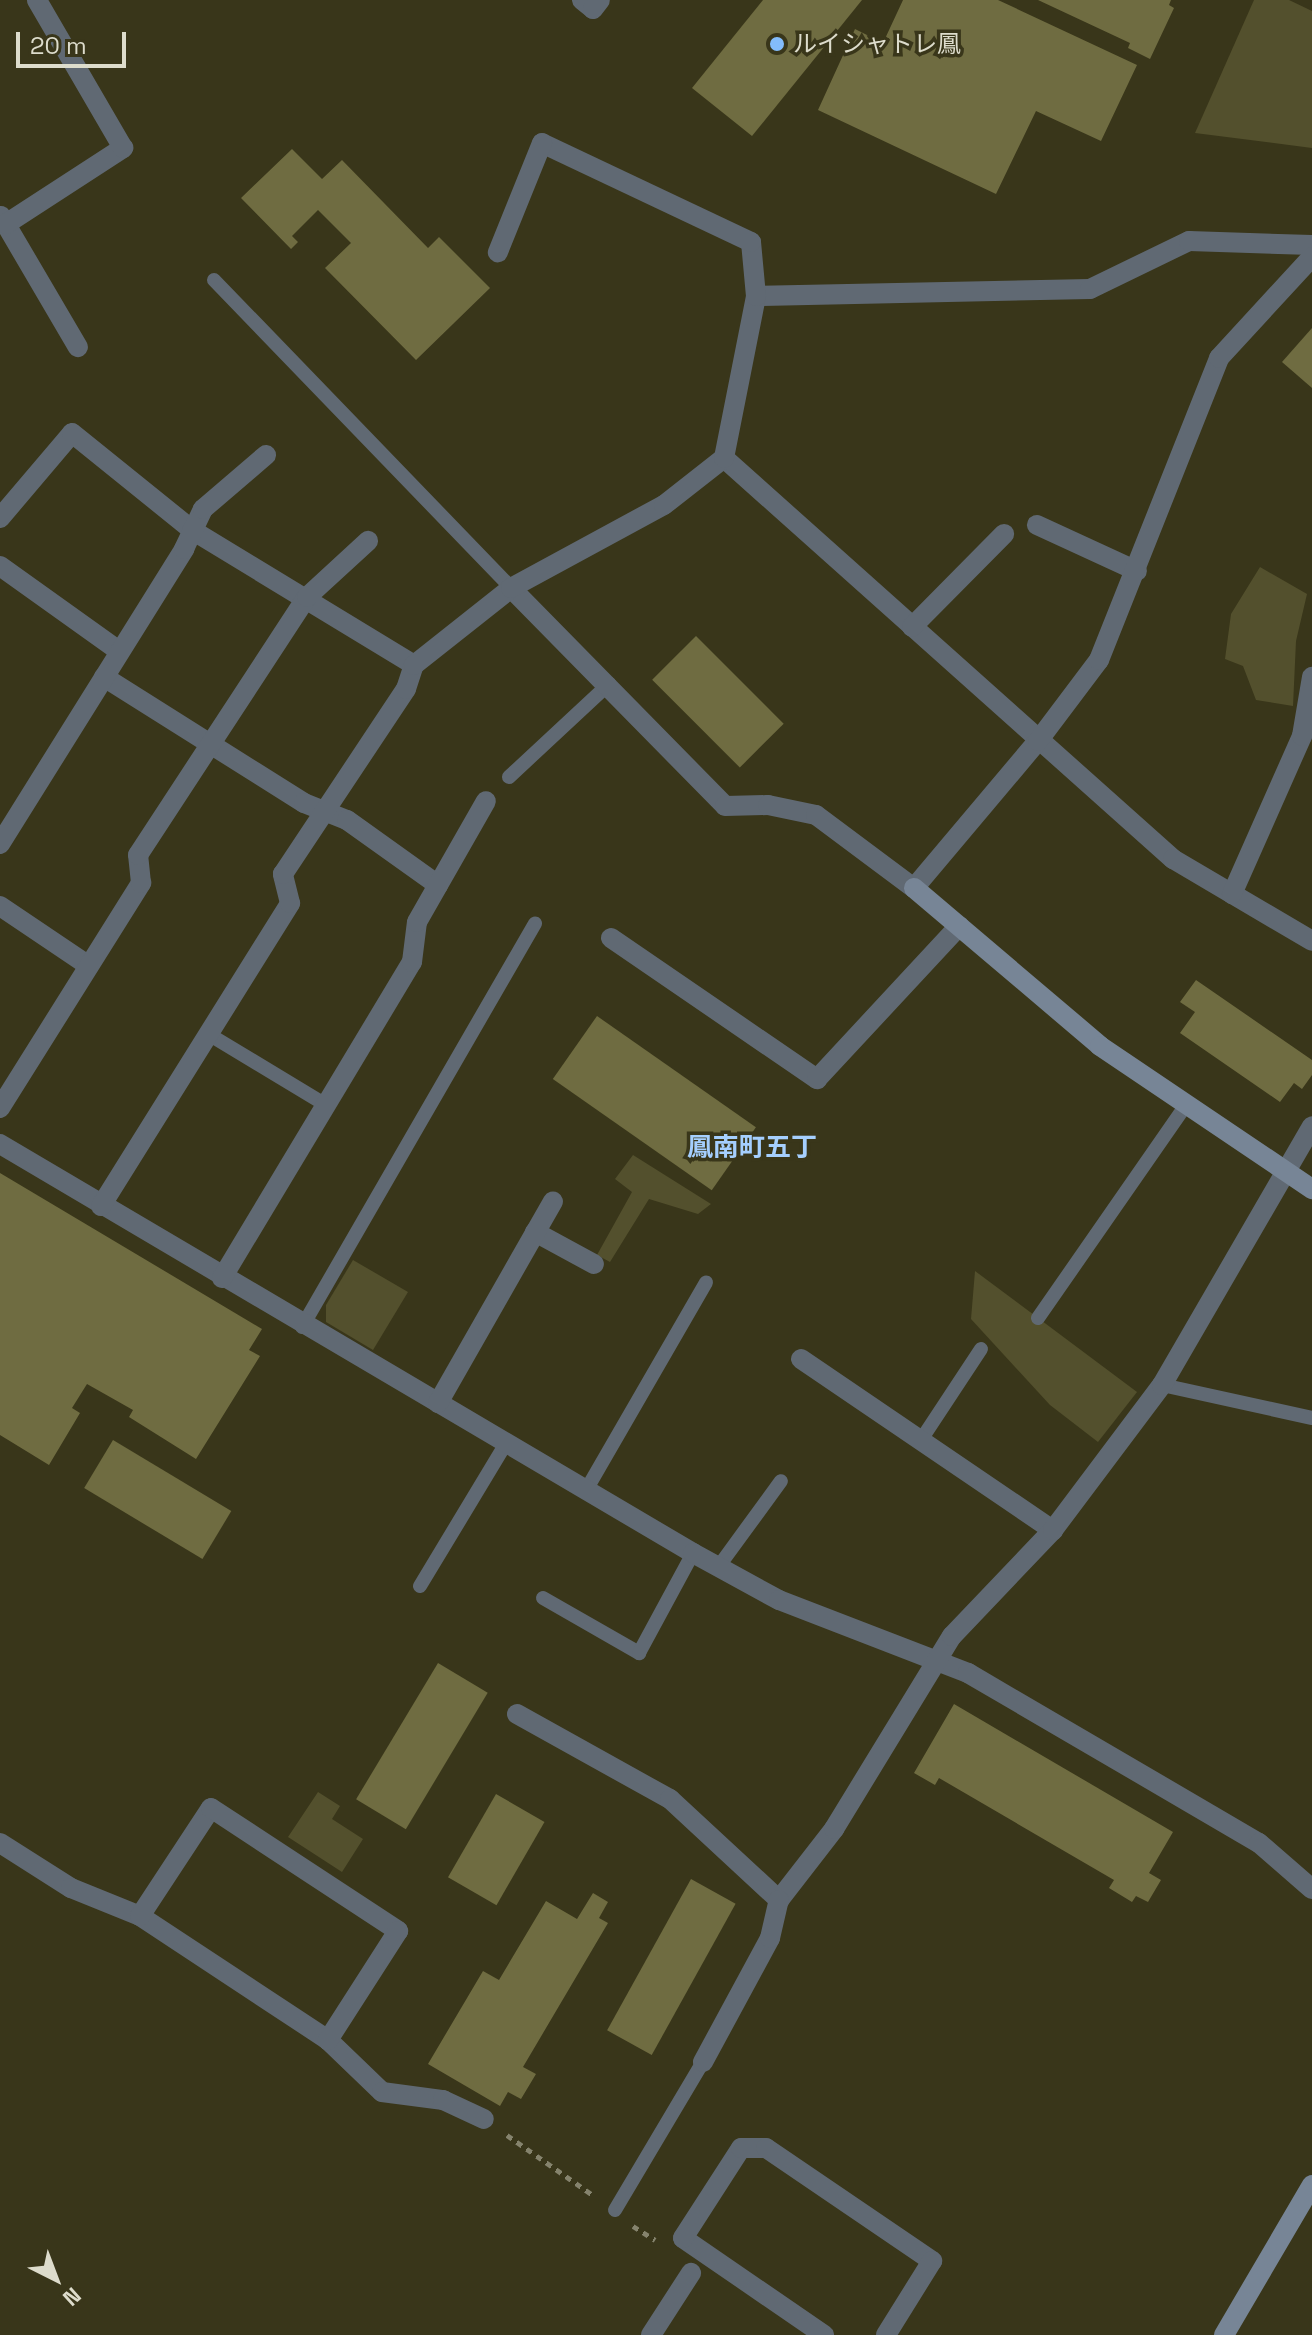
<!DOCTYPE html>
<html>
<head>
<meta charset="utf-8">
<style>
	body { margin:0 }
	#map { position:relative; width:1312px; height:2335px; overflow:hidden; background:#39361a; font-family:"Space Grotesk","Noto Sans JP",sans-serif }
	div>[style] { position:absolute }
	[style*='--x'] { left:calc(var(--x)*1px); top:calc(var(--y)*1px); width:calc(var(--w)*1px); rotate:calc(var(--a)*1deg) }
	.green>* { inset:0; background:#53502d }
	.building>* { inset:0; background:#6f6c41; transform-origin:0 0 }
	.path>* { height:5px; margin-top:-2.5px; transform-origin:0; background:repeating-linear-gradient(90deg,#85836d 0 6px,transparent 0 12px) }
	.lane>* { height:14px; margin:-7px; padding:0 7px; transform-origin:7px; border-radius:7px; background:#606973 }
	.street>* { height:20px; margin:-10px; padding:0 10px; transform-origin:10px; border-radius:10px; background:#606973 }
	.secondary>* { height:20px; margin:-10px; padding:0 10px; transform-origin:10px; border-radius:10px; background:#778596 }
	.dots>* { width:22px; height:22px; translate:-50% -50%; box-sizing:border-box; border:4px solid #39361a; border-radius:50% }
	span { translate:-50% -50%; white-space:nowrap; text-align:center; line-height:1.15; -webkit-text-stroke:7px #39361a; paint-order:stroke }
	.poi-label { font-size:24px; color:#dddccc }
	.left { translate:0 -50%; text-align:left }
	.neighbourhood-label { font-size:26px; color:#a5cffe; font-weight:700 }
	.north { position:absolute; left:16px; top:2239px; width:80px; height:80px; -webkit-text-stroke:6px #39361a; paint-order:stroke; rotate:138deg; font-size:22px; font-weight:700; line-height:32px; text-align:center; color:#dddccc }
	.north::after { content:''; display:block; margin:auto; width:28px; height:36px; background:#dddccc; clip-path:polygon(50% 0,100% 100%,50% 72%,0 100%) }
	.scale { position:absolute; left:16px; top:32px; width:110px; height:36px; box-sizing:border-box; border:4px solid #dddccc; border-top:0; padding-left:10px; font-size:24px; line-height:28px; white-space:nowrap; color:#dddccc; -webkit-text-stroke:6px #39361a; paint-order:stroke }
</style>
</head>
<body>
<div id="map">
	<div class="green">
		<i style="clip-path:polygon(1254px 0,1289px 0,1312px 11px,1312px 148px,1195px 133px)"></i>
		<i style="clip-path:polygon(1260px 567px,1307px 594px,1296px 641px,1293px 706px,1256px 700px,1243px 666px,1225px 659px,1231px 614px)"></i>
		<i style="clip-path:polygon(633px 1155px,711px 1204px,698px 1214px,649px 1199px,610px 1262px,597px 1255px,632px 1192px,615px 1179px)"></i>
		<i style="clip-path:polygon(353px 1260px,408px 1292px,373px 1350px,326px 1322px,326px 1305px)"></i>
		<i style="clip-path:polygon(975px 1271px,1137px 1392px,1098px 1442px,1050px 1405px,971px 1319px)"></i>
		<i style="clip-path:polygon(318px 1792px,340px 1806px,332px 1819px,363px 1839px,342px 1872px,288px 1837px)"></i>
	</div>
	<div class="building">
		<i style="clip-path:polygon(763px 0,862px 0,752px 136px,692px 88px)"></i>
		<i style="clip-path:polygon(903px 0,998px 0,1137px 65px,1101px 141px,1036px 111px,996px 194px,818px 110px,855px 29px,883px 43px)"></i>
		<i style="clip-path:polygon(1038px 0,1171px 0,1169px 5px,1174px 8px,1150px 59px,1128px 48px,1130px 43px)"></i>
		<i style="clip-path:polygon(292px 149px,322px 179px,342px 160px,428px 248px,439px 237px,490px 288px,416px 360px,325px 268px,351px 243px,318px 210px,292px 236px,298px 242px,291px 249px,241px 198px)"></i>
		<i style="clip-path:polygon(1312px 328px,1312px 388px,1282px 362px)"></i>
		<i style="left:696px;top:636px;width:124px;height:62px;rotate:45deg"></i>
		<i style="clip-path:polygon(1196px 980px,1312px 1060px,1312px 1075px,1302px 1089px,1294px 1083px,1280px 1102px,1180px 1033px,1195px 1012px,1180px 1002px)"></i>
		<i style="left:597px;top:1016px;width:194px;height:77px;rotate:35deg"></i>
		<i style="clip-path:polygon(0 1173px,262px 1329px,249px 1350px,260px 1356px,196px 1459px,129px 1417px,133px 1410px,87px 1384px,72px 1408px,80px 1413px,49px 1465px,0 1435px)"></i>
		<i style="left:113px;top:1440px;width:138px;height:56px;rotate:31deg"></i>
		<i style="left:438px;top:1663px;width:58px;height:159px;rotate:31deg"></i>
		<i style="clip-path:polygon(954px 1704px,1173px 1832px,1149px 1873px,1161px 1880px,1148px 1902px,1136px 1896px,1132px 1902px,1109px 1888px,1114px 1880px,939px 1778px,935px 1785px,914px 1773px)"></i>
		<i style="left:496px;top:1794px;width:56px;height:96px;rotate:30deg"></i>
		<i style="left:691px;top:1879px;width:51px;height:173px;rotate:29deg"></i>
		<i style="clip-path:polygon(593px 1893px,608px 1902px,599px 1918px,608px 1923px,523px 2067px,536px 2074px,521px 2099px,508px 2092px,500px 2106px,428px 2064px,483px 1971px,499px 1980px,546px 1901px,577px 1919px)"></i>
	</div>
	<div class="path">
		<i style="--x:507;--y:2135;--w:106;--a:35"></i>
		<i style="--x:633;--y:2226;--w:26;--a:32"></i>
	</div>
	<div class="lane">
		<i style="--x:214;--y:280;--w:428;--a:46"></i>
		<i style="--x:509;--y:777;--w:137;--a:-42.9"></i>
		<i style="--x:210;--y:1035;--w:135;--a:31.1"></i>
		<i style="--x:1038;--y:1318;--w:259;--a:-55.2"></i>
		<i style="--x:302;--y:1327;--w:466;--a:-60"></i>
		<i style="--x:1162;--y:1385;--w:154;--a:12.4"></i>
		<i style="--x:921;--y:1440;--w:109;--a:-56.6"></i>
		<i style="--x:585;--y:1492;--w:242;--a:-60"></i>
		<i style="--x:719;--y:1566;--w:105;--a:-53.9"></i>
		<i style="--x:420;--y:1586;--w:165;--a:-58.9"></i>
		<i style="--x:543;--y:1598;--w:111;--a:29.8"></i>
		<i style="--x:639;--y:1653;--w:114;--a:-61.6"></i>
		<i style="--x:615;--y:2210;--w:172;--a:-59.3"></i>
	</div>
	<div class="street">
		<i style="--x:582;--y:0;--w:14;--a:39"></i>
		<i style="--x:593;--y:9;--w:11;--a:-52"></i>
		<i style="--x:1;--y:216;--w:152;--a:59.6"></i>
		<i style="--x:6;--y:224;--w:140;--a:-33"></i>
		<i style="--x:123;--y:148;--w:171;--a:-120.2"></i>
		<i style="--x:756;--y:296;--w:334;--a:-1.2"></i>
		<i style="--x:1090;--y:289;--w:110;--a:-25.9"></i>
		<i style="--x:1189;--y:241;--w:123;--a:1.9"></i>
		<i style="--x:724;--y:458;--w:602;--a:41.77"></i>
		<i style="--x:1173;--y:859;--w:161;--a:30.5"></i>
		<i style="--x:0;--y:518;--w:111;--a:-49.7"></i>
		<i style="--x:72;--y:433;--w:154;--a:38.9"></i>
		<i style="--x:192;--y:530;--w:260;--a:31.3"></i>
		<i style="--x:1037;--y:525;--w:110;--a:24.7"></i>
		<i style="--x:0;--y:566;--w:146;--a:35.5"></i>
		<i style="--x:511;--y:588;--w:305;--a:45.5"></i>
		<i style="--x:725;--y:806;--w:43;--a:-1.3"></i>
		<i style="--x:768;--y:805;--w:49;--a:11.8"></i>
		<i style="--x:816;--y:815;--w:122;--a:36.7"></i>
		<i style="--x:914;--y:888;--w:192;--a:-49.9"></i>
		<i style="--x:1038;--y:741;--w:101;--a:-53"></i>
		<i style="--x:1099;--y:660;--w:325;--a:-68.3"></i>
		<i style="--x:1219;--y:358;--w:137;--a:-47.4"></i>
		<i style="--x:912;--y:627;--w:131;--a:-45.3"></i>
		<i style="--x:104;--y:677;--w:236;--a:32.2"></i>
		<i style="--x:304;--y:803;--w:46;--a:21.6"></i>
		<i style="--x:347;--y:820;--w:112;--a:35.5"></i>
		<i style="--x:0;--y:844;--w:348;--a:-58"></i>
		<i style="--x:184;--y:549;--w:44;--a:-64.6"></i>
		<i style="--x:203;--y:509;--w:83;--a:-40.6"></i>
		<i style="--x:1232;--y:894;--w:173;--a:-66.1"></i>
		<i style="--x:1302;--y:736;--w:60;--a:-80.4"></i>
		<i style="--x:0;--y:906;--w:107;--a:34"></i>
		<i style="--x:611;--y:938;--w:250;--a:34.4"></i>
		<i style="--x:817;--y:1079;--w:209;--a:-47.1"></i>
		<i style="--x:0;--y:1108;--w:266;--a:-57.9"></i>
		<i style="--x:141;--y:883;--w:28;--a:-96"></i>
		<i style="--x:138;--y:855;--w:308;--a:-56.8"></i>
		<i style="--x:307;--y:597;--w:83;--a:-42.6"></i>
		<i style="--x:0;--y:1144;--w:805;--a:30.55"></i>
		<i style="--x:693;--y:1553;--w:98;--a:28.7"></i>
		<i style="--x:779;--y:1600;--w:203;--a:21.1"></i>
		<i style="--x:968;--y:1673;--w:337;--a:30.3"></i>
		<i style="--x:1259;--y:1843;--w:70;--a:41"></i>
		<i style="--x:101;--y:1206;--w:357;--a:-58"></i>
		<i style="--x:290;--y:903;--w:30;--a:-104"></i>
		<i style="--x:283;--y:874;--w:222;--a:-56.4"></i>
		<i style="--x:406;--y:689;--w:25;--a:-72"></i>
		<i style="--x:414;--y:665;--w:124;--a:-38.4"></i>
		<i style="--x:511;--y:588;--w:174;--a:-28.5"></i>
		<i style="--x:664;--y:505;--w:76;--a:-38.1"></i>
		<i style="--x:724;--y:458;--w:165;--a:-78.8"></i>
		<i style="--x:756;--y:296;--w:54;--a:-95.3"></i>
		<i style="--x:751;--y:242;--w:231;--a:-154.7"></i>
		<i style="--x:542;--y:143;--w:118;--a:112"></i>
		<i style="--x:535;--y:1232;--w:67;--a:28.5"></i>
		<i style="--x:222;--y:1278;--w:369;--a:-59"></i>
		<i style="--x:412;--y:962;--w:40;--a:-82.9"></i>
		<i style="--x:417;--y:922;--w:139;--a:-60.3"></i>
		<i style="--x:801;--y:1359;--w:305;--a:34.2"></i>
		<i style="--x:438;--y:1403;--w:232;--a:-60.3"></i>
		<i style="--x:517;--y:1714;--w:175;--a:29.1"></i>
		<i style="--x:670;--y:1799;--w:149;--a:42.8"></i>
		<i style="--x:779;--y:1900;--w:90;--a:-52.2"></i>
		<i style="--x:834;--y:1829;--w:226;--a:-58.6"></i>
		<i style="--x:952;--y:1636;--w:146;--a:-46.4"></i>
		<i style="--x:1053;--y:1530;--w:181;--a:-53.1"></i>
		<i style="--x:1162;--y:1385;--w:299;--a:-59.9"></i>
		<i style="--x:0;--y:1843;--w:84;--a:32.4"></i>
		<i style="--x:71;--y:1888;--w:74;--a:22.1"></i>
		<i style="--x:140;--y:1916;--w:225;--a:33.4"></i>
		<i style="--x:328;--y:2040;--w:75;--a:43.9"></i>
		<i style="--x:382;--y:2092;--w:62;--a:7.5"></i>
		<i style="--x:443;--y:2100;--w:45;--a:24.9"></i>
		<i style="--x:140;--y:1916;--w:129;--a:-56.7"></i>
		<i style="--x:211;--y:1808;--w:224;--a:33.3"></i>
		<i style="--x:398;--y:1931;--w:130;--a:122.7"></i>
		<i style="--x:703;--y:2062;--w:141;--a:-61.6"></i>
		<i style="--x:770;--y:1938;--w:39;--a:-77"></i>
		<i style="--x:651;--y:2335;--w:74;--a:-57.2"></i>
		<i style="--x:824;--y:2335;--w:171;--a:-145.5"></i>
		<i style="--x:683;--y:2238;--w:107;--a:-57.2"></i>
		<i style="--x:741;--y:2148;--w:25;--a:0"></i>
		<i style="--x:766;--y:2148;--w:201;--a:34.2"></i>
		<i style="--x:932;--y:2261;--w:87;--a:121.9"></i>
	</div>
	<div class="secondary">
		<i style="--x:914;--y:888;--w:244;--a:40.3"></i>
		<i style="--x:1100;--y:1046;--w:256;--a:34"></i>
		<i style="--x:1224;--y:2335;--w:174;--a:-59.6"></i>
	</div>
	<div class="dots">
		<i style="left:777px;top:44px;background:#83bcfb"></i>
	</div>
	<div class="poi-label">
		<span class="left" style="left:793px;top:44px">ルイシャトレ鳳</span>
	</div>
	<div class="neighbourhood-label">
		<span style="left:752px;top:1148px">鳳南町五丁</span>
	</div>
	<div class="north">N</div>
	<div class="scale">20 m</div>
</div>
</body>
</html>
